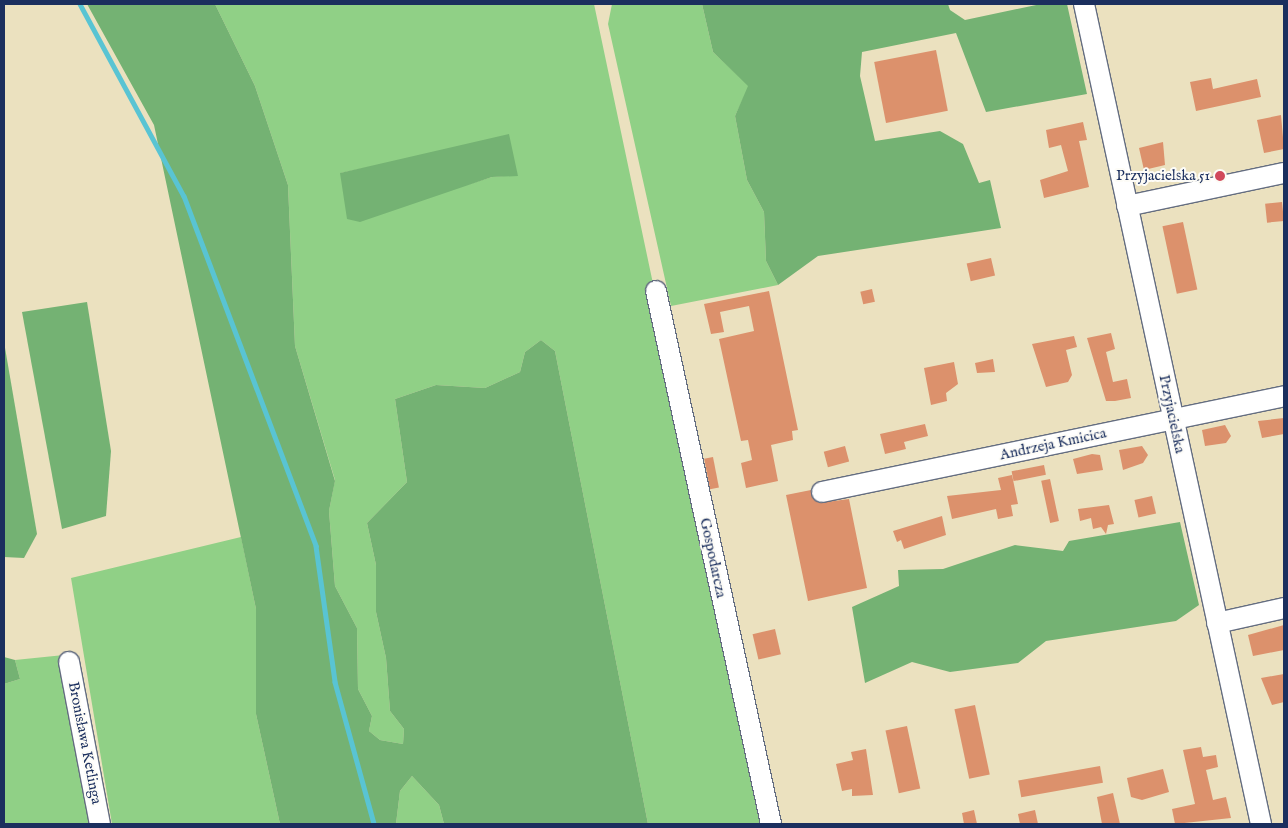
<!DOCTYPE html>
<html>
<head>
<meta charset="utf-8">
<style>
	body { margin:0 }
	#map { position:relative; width:1288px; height:828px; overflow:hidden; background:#ebe1bf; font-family:"IM FELL English",serif }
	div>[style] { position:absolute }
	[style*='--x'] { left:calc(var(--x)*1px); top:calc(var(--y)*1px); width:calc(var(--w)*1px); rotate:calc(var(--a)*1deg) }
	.green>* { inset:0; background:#90d086 }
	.forest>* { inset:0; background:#74b273 }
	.stream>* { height:4.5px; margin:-2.25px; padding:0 2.25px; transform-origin:2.25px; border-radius:2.25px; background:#59c4d3 }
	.building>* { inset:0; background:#dc916c; transform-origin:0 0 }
	.roads { filter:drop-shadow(1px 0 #646d80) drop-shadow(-1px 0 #646d80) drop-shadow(0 1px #646d80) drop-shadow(0 -1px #646d80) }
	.minor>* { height:20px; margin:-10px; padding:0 10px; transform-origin:10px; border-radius:10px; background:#fff }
	.dots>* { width:14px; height:14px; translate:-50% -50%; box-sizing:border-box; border:2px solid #fdfcf7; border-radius:50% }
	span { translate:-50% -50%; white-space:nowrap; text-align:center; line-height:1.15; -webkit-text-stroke:4px #fdfcf7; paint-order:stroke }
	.poi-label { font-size:15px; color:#1b2f5e }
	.right { translate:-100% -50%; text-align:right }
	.street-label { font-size:15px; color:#1b2f5e }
	.frame { position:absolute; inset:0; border:5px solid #1b2f5e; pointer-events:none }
</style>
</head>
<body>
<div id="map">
	<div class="green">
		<i style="clip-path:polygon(evenodd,215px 4px,594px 4px,767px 824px,648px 824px,555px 351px,541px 340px,525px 352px,520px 372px,485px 388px,436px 385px,395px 399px,407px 482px,367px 523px,376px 565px,376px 612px,386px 658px,390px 711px,404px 729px,403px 744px,380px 740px,369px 731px,372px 716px,358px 689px,357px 628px,335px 586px,329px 511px,335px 480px,295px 346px,288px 185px,255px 86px,215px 4px,416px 157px,518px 175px,492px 177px,438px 194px,341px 173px,416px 157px)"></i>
		<i style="clip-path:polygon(612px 4px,702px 4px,713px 52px,749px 86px,735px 116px,747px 180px,764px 212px,766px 261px,778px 285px,671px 306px,608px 24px)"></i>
		<i style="clip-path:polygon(241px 537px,256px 609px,256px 714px,280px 824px,112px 824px,71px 578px)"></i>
		<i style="clip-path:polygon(64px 655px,93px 824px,4px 824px,4px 684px,20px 679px,15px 660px)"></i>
		<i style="clip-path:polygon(412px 776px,439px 805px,444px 824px,396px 824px,400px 791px)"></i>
	</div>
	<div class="forest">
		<i style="clip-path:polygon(87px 4px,215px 4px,255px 86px,288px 185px,295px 346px,335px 481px,329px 511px,335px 586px,357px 628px,358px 689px,372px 716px,369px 731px,380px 740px,403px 744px,404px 729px,390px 711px,386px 658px,376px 612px,376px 565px,367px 523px,407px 482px,395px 399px,436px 385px,485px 388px,520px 372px,525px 352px,541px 340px,555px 351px,648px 824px,444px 824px,439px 805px,412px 776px,400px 791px,396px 824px,280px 824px,256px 714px,256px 609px,154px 125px)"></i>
		<i style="clip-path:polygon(702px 4px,948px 4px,950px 10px,965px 20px,1041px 4px,1067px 4px,1087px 94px,986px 112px,956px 33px,862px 52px,860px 76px,875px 141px,940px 131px,963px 144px,979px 183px,990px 180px,1001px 228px,818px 256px,778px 285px,766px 261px,764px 212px,747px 180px,735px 116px,748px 86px,713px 52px)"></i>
		<i style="clip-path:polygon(509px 134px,518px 176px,492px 177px,360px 222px,347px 219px,340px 173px)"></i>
		<i style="clip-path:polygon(87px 302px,111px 451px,106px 516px,62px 529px,22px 312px)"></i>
		<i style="clip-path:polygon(4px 342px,37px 534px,24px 558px,4px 557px)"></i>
		<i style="clip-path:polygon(1180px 522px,1199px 605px,1176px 621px,1046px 641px,1018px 663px,950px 672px,912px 662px,865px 683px,852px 607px,899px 586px,898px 570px,943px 569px,1015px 545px,1063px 551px,1069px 541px)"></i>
		<i style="clip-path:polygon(4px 657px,15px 660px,20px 679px,4px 684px)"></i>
	</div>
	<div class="stream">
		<i style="--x:80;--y:4;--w:218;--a:61.6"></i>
		<i style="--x:184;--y:196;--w:374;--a:69.3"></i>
		<i style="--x:316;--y:546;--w:137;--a:82"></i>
		<i style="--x:335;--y:682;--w:147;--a:74.6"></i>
	</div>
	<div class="building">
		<i style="left:936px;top:50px;width:62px;height:63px;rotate:79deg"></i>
		<i style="clip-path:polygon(1211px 78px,1213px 89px,1257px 79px,1261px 97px,1196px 111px,1190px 82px)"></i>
		<i style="clip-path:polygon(1281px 115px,1284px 149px,1264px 153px,1257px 120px)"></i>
		<i style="clip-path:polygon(1083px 122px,1087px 140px,1079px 141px,1089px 187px,1044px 198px,1040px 180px,1068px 171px,1061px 145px,1049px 148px,1046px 130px)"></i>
		<i style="clip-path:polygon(1163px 142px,1165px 165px,1144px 170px,1139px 148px)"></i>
		<i style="left:1282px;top:202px;width:19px;height:17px;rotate:84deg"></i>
		<i style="left:1183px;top:222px;width:69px;height:21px;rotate:78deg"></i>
		<i style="left:991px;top:258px;width:18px;height:25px;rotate:77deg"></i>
		<i style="left:872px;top:289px;width:13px;height:12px;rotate:77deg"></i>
		<i style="clip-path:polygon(769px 291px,798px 430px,792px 431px,793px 440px,771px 445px,778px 481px,746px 488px,741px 463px,752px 460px,748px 440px,741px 441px,719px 339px,754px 331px,749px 306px,720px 312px,724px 332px,711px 334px,704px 304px)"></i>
		<i style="clip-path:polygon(1111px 333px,1115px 349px,1106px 352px,1113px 382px,1127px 379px,1131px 398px,1115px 401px,1106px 401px,1087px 338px)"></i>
		<i style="clip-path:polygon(1074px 336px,1077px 347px,1066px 350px,1072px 375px,1068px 382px,1046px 387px,1032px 344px)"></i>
		<i style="clip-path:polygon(993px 359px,995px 372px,977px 373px,975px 363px)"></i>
		<i style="clip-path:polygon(954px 362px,958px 384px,946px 393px,947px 401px,931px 405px,924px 368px)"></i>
		<i style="clip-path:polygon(1284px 418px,1284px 434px,1262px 438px,1258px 421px)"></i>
		<i style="clip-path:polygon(925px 424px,928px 436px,904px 442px,906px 449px,885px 454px,880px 434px)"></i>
		<i style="clip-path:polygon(1225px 425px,1231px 436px,1226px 443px,1205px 446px,1202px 430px)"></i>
		<i style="left:845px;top:446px;width:16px;height:22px;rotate:75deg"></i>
		<i style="clip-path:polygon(1142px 446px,1148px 455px,1143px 463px,1123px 470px,1119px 450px)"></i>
		<i style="clip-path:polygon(1092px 454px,1100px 455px,1103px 470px,1077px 474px,1073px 459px)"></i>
		<i style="left:713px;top:457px;width:31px;height:9px;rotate:79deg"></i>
		<i style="left:1044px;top:465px;width:10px;height:33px;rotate:79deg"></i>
		<i style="clip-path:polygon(1012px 475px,1018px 504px,1011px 505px,1013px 516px,998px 519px,996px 509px,952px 519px,947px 496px,1001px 490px,998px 478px)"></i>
		<i style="left:1050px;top:479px;width:43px;height:9px;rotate:78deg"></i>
		<i style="clip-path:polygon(811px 490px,819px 503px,849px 499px,867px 588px,808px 601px,786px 495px)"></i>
		<i style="left:1152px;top:496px;width:18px;height:18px;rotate:77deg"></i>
		<i style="clip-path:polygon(1109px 505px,1114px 524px,1108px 525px,1106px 534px,1101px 527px,1093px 529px,1091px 518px,1080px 521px,1078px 509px)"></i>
		<i style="clip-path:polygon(942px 516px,946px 535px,904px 549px,901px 540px,897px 542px,893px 531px)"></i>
		<i style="clip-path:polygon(1284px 625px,1284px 650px,1253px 656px,1248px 635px)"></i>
		<i style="left:775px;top:629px;width:26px;height:23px;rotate:77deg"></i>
		<i style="clip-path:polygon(1284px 674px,1284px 702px,1272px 705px,1261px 678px)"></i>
		<i style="left:975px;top:705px;width:71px;height:21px;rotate:78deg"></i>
		<i style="left:907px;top:726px;width:64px;height:22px;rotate:78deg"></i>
		<i style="clip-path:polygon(1201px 747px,1203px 757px,1216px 755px,1218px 767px,1206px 770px,1213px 800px,1226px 797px,1231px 818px,1175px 824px,1172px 809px,1195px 804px,1183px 750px)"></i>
		<i style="clip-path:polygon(866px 749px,873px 795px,852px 796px,852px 789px,842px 791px,836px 764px,853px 760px,851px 752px)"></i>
		<i style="left:1100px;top:766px;width:17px;height:83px;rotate:80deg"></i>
		<i style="clip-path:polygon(1163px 769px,1169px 792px,1142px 800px,1131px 797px,1127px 778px)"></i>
		<i style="clip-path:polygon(1113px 793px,1120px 824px,1102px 824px,1097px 797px)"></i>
		<i style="clip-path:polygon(974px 810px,977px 824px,964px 824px,962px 813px)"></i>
		<i style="clip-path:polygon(1035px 810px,1038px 824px,1020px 824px,1018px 814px)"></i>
	</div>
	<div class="roads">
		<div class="minor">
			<i style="--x:1084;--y:4;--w:839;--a:77.82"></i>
			<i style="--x:1127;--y:206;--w:160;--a:-11.9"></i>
			<i style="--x:656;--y:291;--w:545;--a:77.82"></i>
			<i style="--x:822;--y:492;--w:472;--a:-11.7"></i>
			<i style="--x:1217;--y:623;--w:69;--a:-12.6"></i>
			<i style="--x:69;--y:662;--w:165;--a:79.2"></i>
		</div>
	</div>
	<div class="dots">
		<i style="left:1220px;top:176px;background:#d1495b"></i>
	</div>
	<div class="poi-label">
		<span class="right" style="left:1210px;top:176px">Przyjacielska 51</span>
	</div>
	<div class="street-label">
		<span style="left:1172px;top:414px;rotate:78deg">Przyjacielska</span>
		<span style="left:1053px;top:444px;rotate:-12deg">Andrzeja Kmicica</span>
		<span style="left:713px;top:558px;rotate:78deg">Gospodarcza</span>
		<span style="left:85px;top:743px;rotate:79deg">Bronisława Ketlinga</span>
	</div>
	<div class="frame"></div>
</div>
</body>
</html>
